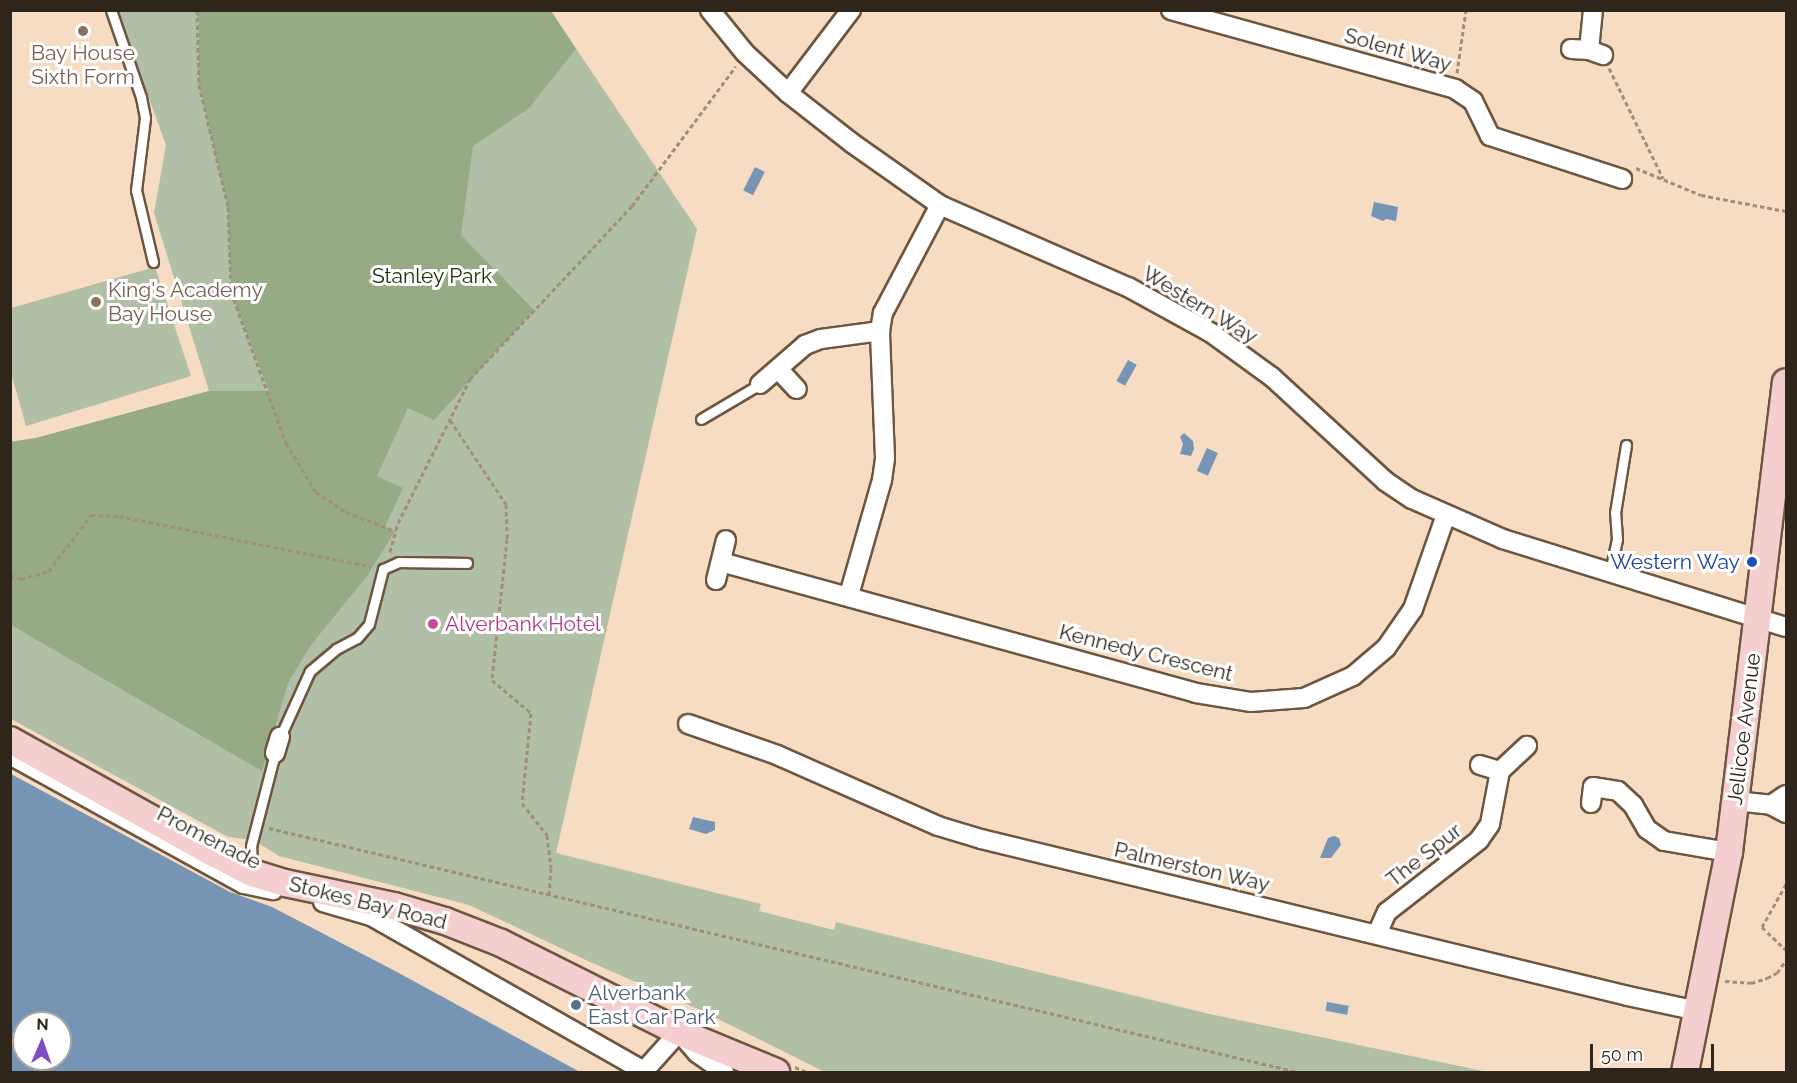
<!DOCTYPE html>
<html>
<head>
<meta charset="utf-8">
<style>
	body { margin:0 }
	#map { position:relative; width:1797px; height:1083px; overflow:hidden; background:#f6dcc2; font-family:Raleway,sans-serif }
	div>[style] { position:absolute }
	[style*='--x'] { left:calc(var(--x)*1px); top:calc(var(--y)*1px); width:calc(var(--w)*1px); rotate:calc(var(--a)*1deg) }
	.green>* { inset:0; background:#b1bfa6 }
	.forest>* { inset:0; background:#96ab85 }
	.water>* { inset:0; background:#7694b4; transform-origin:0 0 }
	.path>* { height:3px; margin-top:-1.5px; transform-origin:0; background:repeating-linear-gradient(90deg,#a08e7a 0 4.5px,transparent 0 7.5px) }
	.roads { filter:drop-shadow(2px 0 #6d5640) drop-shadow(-2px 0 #6d5640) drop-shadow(0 2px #6d5640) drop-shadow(0 -2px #6d5640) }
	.lane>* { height:9px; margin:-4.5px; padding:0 4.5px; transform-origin:4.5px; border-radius:4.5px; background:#fff }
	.street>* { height:18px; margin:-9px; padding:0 9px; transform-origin:9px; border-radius:9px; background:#fff }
	.secondary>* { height:26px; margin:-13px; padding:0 13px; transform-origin:13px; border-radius:13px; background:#f5cfcf }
	.dots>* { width:16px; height:16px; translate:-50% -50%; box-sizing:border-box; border:3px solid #fff; border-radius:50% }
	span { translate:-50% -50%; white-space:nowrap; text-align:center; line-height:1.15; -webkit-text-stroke:6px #fff; paint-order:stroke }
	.street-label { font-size:21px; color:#2e251b }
	.education-label { font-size:21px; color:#785e54 }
	.left { translate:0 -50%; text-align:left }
	.park-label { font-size:21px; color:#1b3005 }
	.transit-label { font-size:21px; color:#164399 }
	.right { translate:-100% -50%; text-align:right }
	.hotel-label { font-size:21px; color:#b23c85 }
	.service-label { font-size:21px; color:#4e5e75 }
	.frame { position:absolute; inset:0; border:12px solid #2e251b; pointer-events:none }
	.north { position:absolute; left:12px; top:1011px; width:60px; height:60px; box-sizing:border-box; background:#fff; border:2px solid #aba8a4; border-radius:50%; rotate:2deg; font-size:16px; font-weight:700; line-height:24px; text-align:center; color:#2e251b }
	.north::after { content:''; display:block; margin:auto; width:21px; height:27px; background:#7f4cc3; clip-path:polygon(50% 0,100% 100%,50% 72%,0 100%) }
	.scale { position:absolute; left:1590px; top:1044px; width:124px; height:27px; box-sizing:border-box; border:3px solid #2e251b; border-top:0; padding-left:8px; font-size:18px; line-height:21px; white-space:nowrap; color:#2e251b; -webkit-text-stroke:4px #fff; paint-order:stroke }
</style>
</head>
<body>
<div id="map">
	<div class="green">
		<i style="clip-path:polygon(117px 11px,551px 11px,697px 229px,556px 853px,761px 904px,759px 911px,834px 930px,836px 922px,1205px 1013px,1488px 1072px,825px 1072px,700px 1010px,590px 962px,469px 905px,279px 856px,253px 840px,228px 837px,11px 719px,10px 442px,36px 438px,209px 391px,154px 213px,166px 145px)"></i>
		<i style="clip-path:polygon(155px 267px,191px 376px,26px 426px,11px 373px,11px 308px)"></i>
	</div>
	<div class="forest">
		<i style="clip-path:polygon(195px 11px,551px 11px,576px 49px,529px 108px,473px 146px,461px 235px,534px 310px,434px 420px,408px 408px,377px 476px,403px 488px,385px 527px,395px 531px,367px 576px,311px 645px,288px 683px,262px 771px,11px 625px,10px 442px,36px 438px,209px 391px,269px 391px,231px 292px,228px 207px,199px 85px,199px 20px)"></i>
	</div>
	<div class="water">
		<i style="left:755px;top:167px;width:11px;height:26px;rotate:27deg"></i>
		<i style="clip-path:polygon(1374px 202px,1398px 207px,1396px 221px,1386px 219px,1383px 221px,1371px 216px)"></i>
		<i style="left:1128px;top:360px;width:10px;height:24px;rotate:29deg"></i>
		<i style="clip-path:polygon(1184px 433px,1193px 441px,1194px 449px,1191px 456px,1180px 454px,1183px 444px,1180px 437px)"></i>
		<i style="left:1207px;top:448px;width:12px;height:25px;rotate:24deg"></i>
		<i style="clip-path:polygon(evenodd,11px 774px,230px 892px,272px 907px,397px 972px,580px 1072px,11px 1072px,11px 774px,24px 1023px,60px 1023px,60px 1059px,24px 1059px,24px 1023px)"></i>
		<i style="clip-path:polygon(693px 817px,715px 822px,715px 830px,706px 834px,689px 829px)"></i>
		<i style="clip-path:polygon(1334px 836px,1339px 838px,1341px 845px,1331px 858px,1320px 858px,1328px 838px)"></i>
		<i style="left:1327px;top:1002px;width:22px;height:9px;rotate:10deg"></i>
	</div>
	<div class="path">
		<i style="--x:197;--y:10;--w:75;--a:88.5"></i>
		<i style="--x:199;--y:85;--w:125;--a:76.6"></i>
		<i style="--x:228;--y:207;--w:85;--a:88"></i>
		<i style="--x:231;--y:292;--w:161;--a:70"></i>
		<i style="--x:286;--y:443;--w:57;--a:58.5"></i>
		<i style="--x:316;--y:492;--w:36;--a:34"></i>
		<i style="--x:346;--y:512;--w:53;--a:21.2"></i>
		<i style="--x:1609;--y:68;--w:123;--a:63.9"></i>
		<i style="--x:1457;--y:73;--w:64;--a:-81.9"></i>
		<i style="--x:1636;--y:168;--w:70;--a:22.6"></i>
		<i style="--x:1701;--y:195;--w:86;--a:10.7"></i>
		<i style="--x:450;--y:420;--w:101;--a:56.3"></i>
		<i style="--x:506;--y:504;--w:35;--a:88"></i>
		<i style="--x:507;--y:539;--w:142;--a:96.1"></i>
		<i style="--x:492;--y:680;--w:51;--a:40.2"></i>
		<i style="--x:531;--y:713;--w:90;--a:95.7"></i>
		<i style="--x:522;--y:803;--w:41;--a:52"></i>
		<i style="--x:547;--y:835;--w:33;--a:83"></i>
		<i style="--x:551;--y:868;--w:27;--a:94"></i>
		<i style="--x:390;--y:552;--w:30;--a:-75"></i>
		<i style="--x:398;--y:523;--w:161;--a:-63.4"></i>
		<i style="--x:470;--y:379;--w:237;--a:-46.9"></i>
		<i style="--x:632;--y:206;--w:174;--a:-53.4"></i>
		<i style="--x:10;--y:575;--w:12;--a:20"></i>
		<i style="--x:21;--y:579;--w:29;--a:-16"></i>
		<i style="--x:49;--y:571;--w:70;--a:-53.1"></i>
		<i style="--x:91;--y:515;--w:28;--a:2"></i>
		<i style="--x:119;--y:516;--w:256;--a:11.3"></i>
		<i style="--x:269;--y:828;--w:1058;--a:13.34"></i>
		<i style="--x:1786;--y:884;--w:49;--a:119.2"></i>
		<i style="--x:1762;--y:927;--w:33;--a:44"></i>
		<i style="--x:1725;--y:981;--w:26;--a:4"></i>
		<i style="--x:1751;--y:983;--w:17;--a:-17"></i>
		<i style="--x:1767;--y:978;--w:11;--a:-27"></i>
		<i style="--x:1777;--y:973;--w:16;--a:-55"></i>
		<i style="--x:795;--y:1067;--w:13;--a:23"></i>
	</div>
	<div class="roads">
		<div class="lane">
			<i style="--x:111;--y:10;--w:92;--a:71"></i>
			<i style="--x:141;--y:97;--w:21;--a:79"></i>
			<i style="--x:145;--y:118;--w:73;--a:97.1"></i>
			<i style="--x:136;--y:190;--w:74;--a:76.7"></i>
			<i style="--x:701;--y:419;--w:69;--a:-30.7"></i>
			<i style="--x:1610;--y:572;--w:34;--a:-78"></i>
			<i style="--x:1617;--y:539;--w:26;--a:-94"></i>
			<i style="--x:1615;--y:513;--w:69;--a:-80.8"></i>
			<i style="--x:280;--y:737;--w:72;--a:-65.6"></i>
			<i style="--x:310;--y:671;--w:34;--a:-40"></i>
			<i style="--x:336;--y:649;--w:24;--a:-28"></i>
			<i style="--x:357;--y:638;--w:18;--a:-49"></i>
			<i style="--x:369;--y:624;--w:57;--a:-75.7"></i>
			<i style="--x:383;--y:569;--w:17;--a:-24"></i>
			<i style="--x:399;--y:562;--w:68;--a:0.8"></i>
			<i style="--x:252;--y:870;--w:24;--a:-92"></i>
			<i style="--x:251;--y:846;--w:96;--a:-75.5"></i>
		</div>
		<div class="street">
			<i style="--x:710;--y:10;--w:55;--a:50.9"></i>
			<i style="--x:745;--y:53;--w:59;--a:42.9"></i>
			<i style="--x:788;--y:93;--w:81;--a:38"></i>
			<i style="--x:852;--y:143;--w:108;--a:35.2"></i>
			<i style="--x:940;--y:205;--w:205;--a:23.6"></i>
			<i style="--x:1128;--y:287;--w:94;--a:28.8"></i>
			<i style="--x:1210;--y:332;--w:77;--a:36"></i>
			<i style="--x:1272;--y:377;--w:154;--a:42.6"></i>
			<i style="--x:1385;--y:481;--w:32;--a:34"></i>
			<i style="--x:1412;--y:499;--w:99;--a:23.7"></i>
			<i style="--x:1503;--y:539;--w:296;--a:17.3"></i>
			<i style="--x:1171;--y:10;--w:295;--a:15.5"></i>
			<i style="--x:1455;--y:89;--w:22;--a:34"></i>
			<i style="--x:1473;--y:101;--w:39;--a:64"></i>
			<i style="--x:1490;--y:136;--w:139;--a:18"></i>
			<i style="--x:1571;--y:49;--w:18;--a:3"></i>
			<i style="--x:1589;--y:50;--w:15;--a:20"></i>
			<i style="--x:1589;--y:50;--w:40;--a:-84.3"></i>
			<i style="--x:788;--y:93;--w:104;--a:-52.8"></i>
			<i style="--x:779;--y:370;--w:26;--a:47"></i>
			<i style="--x:760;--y:384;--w:60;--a:-40.9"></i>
			<i style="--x:805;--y:345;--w:17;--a:-21"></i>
			<i style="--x:821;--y:339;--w:60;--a:-7.7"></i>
			<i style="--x:721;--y:562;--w:493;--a:15.4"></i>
			<i style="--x:1196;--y:693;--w:56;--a:9.3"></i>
			<i style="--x:1251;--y:702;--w:53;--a:-4.3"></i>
			<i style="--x:1304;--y:698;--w:54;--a:-24.2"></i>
			<i style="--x:1353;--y:676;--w:43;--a:-40.3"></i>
			<i style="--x:1386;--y:648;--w:47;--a:-55.3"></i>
			<i style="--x:1413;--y:609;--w:100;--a:-70.7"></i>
			<i style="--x:716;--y:580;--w:41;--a:-76"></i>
			<i style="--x:849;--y:595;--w:120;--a:-74"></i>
			<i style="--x:882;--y:480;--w:22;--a:-82"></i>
			<i style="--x:885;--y:458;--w:127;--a:-92.3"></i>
			<i style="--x:880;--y:331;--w:18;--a:-81"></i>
			<i style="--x:883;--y:313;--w:122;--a:-62.2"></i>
			<i style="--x:688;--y:724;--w:94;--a:19.2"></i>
			<i style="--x:777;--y:755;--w:176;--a:23.8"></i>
			<i style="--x:938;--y:826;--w:45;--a:16.8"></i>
			<i style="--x:981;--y:839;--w:666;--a:13.64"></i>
			<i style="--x:1628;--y:996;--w:72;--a:12.1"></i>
			<i style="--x:275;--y:753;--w:17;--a:-73"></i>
			<i style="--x:10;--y:755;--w:267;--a:28.9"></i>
			<i style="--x:244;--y:884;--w:30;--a:12"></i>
			<i style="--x:1480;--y:765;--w:21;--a:17"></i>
			<i style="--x:1500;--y:771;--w:37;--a:-43"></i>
			<i style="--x:1735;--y:801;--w:36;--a:6"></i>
			<i style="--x:1771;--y:805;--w:17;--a:28"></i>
			<i style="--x:1591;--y:803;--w:16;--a:-83"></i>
			<i style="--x:1593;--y:787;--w:25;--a:9"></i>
			<i style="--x:1618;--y:791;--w:21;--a:43"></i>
			<i style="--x:1633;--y:805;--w:28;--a:60"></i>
			<i style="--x:1647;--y:829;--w:21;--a:35"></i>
			<i style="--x:1664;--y:841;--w:66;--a:9.6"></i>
			<i style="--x:1771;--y:805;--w:18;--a:-34"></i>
			<i style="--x:323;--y:902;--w:50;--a:16.3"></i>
			<i style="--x:371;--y:916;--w:314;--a:29.6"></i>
			<i style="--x:644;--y:1071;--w:52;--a:-48.1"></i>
			<i style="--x:679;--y:1032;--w:28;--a:49"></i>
			<i style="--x:697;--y:1053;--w:33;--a:35"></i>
			<i style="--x:1377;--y:934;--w:24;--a:-66"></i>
			<i style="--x:1387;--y:912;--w:117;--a:-38"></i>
			<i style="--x:1479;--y:840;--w:19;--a:-55"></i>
			<i style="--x:1490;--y:824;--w:54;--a:-79.3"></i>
		</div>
		<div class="secondary">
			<i style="--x:10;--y:740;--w:235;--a:29.1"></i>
			<i style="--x:215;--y:854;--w:42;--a:27.2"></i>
			<i style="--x:252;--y:873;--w:34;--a:17"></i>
			<i style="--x:285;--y:883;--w:111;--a:11.9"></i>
			<i style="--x:394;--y:906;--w:53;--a:16.4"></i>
			<i style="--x:445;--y:921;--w:60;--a:21.4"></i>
			<i style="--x:501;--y:943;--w:199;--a:26.6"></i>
			<i style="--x:679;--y:1032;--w:105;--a:22.4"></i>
			<i style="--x:1685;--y:1072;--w:224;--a:-78.7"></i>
			<i style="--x:1729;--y:852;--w:473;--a:-83.1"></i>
		</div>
	</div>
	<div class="dots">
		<i style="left:83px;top:31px;background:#8d6e63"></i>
		<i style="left:96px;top:302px;background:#8d6e63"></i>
		<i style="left:1752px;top:562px;background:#1a4fb4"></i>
		<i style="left:433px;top:624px;background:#d1479c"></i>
		<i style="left:576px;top:1005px;background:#5c6f8a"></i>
	</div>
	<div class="street-label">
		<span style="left:1398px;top:50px;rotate:16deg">Solent Way</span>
		<span style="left:1200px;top:305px;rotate:31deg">Western Way</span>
		<span style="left:1146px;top:653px;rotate:14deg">Kennedy Crescent</span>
		<span style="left:1744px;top:729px;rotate:-83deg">Jellicoe Avenue</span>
		<span style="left:209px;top:838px;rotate:27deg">Promenade</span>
		<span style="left:1424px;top:855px;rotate:-38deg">The Spur</span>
		<span style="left:1192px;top:867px;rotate:13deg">Palmerston Way</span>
		<span style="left:368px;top:903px;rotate:14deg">Stokes Bay Road</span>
	</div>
	<div class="education-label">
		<span style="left:83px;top:65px">Bay House<br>Sixth Form</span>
		<span class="left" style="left:108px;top:302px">King's Academy<br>Bay House</span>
	</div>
	<div class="park-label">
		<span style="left:432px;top:276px">Stanley Park</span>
	</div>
	<div class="transit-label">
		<span class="right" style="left:1740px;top:562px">Western Way</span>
	</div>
	<div class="hotel-label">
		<span class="left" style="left:445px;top:624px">Alverbank Hotel</span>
	</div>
	<div class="service-label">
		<span class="left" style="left:588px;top:1005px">Alverbank<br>East Car Park</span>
	</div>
	<div class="frame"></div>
	<div class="north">N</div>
	<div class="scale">50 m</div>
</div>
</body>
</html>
